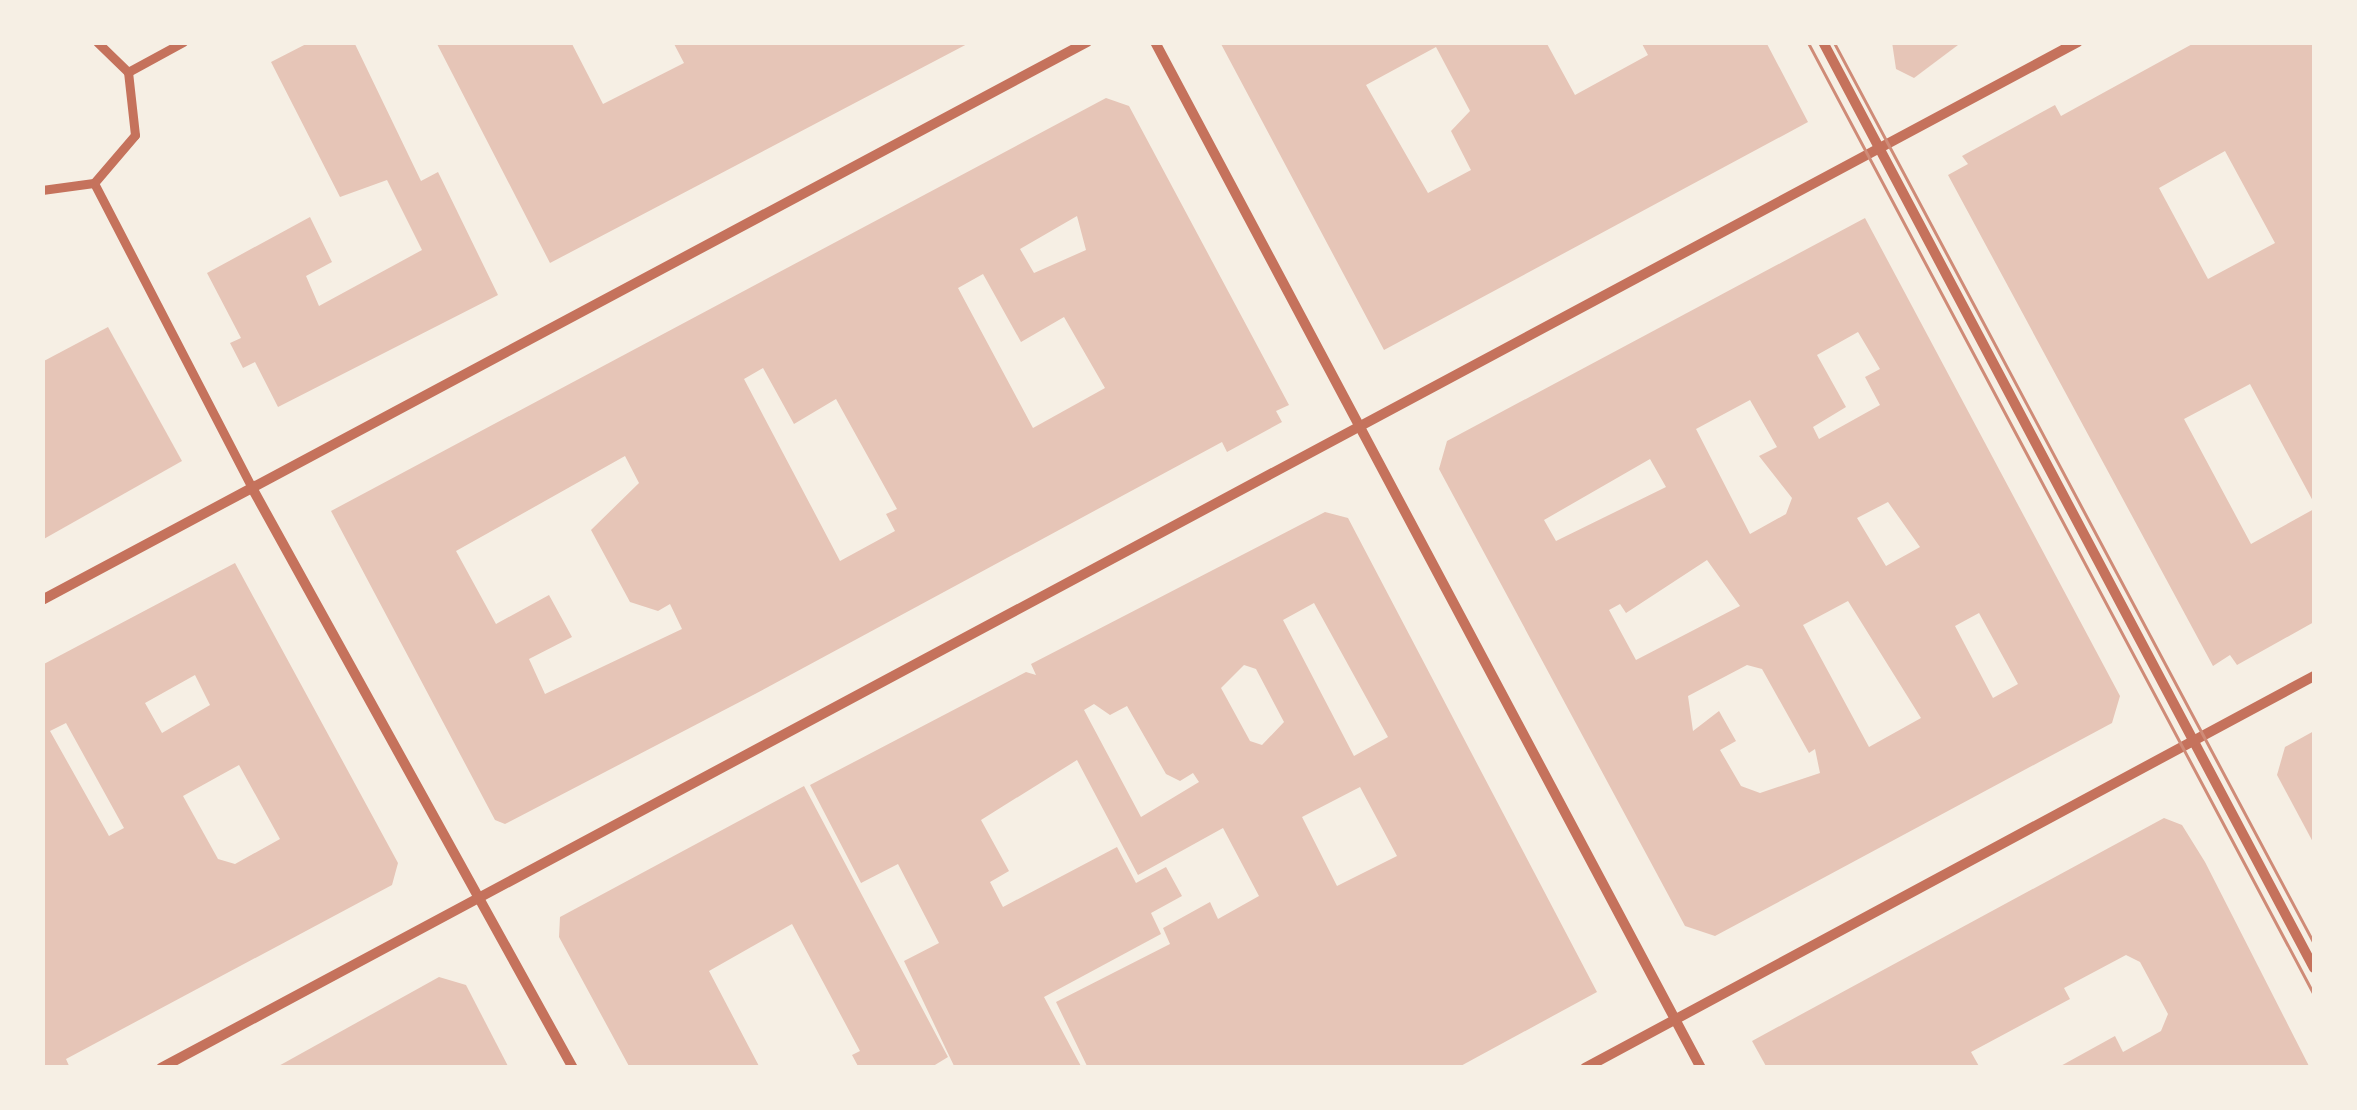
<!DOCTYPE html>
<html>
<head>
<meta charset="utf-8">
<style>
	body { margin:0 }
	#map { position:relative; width:2357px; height:1110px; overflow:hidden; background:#f6efe4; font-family:"DM Sans",sans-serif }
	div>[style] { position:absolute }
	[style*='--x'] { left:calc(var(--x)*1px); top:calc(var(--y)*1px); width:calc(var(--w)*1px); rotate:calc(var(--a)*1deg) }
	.building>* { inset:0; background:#e6c5b7 }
	.pedestrian>* { height:9px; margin:-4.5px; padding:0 4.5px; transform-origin:4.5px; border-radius:4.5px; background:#c5725c }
	.minor>* { height:10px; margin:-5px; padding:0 5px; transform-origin:5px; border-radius:5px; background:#c5725c }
	.tram>* { height:2.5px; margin:-1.25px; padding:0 1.25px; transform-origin:1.25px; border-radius:1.25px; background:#cf8b77 }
	span { translate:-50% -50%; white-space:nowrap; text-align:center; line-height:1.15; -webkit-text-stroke:10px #f6efe4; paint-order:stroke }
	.frame { position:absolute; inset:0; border:45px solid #f6efe4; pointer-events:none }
</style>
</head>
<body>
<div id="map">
	<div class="building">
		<i style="clip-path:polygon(310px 42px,354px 42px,421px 181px,438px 172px,498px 295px,278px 407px,255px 362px,243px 368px,230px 343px,241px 338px,207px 273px,310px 217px,332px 262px,306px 276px,319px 306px,422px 250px,387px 180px,340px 197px,271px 62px)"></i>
		<i style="clip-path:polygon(436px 42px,571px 42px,603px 104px,684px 63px,673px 42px,971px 42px,550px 263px)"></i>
		<i style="clip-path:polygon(evenodd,1546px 42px,1575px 95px,1648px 55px,1641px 42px,1766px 42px,1808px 122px,1384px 350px,1221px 44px,1546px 42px,1436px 47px,1470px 111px,1451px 131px,1471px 170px,1428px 193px,1366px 85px,1436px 47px)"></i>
		<i style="clip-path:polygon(1892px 42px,1962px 42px,1914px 78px,1896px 69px)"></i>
		<i style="clip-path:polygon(evenodd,2196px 42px,2314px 42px,2314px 503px,2250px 384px,2184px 419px,2251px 544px,2314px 509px,2314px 622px,2237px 665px,2230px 655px,2213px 666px,1948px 175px,1968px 164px,1962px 156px,2055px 105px,2061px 116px,2196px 42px,2225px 151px,2275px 243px,2208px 279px,2159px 188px,2225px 151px)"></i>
		<i style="clip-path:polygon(evenodd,1106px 98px,1129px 106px,1289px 405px,1276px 411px,1282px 422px,1227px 452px,1222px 442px,755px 694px,505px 824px,495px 820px,331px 511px,1106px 98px,1077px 216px,1086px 250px,1034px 273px,1020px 249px,1077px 216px,1106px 98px,983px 274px,1021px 342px,1064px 317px,1105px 388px,1033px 428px,958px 288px,983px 274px,1106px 98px,763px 368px,794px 424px,836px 399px,897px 509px,886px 514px,895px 531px,840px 561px,744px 379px,763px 368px,1106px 98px,625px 456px,639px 483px,591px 530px,630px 602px,658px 611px,670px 604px,682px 629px,545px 694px,529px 659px,572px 637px,549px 595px,496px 624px,456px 551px,625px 456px)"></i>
		<i style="clip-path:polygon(evenodd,1865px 218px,2120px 696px,2112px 723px,1715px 936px,1685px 926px,1439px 469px,1447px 441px,1865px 218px,1858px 332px,1880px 369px,1865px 377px,1880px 405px,1819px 439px,1813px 427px,1846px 407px,1817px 355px,1858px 332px,1865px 218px,1750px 400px,1777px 447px,1759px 456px,1792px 498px,1786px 514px,1750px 534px,1696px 429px,1750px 400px,1865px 218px,1650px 459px,1666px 487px,1556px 541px,1544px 520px,1650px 459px,1865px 218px,1888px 502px,1920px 547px,1886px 566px,1857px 518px,1888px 502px,1865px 218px,1707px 560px,1740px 606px,1636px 660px,1609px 610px,1620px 604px,1626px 613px,1707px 560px,1865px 218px,1848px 601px,1921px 718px,1869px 747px,1803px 625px,1848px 601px,1865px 218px,1979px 613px,2018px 684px,1993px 698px,1955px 626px,1979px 613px,1865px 218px,1747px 665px,1762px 669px,1809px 753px,1815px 749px,1820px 773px,1760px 793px,1741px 786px,1720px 750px,1736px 741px,1719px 711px,1693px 731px,1688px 696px,1747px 665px)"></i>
		<i style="clip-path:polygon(108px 327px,182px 461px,42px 540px,42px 362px)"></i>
		<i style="clip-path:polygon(evenodd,1325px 512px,1348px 518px,1597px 992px,1457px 1068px,1088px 1068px,1056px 1002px,1170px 944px,1163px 928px,1210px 902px,1218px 919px,1259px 896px,1223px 828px,1138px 875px,1077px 760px,981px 820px,1009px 871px,990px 882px,1003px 907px,1117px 847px,1136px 883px,1166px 867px,1182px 896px,1151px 913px,1161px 934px,1044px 997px,1082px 1068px,955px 1068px,904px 961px,939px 943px,898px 864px,861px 883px,810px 785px,1026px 672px,1036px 675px,1031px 664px,1325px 512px,1314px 603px,1388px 737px,1354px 756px,1283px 620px,1314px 603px,1325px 512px,1244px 665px,1256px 669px,1284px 722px,1262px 745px,1250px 741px,1221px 688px,1244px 665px,1325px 512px,1094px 704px,1110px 715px,1127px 706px,1166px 774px,1180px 781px,1193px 773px,1199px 782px,1141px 817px,1084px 710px,1094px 704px,1325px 512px,1360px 787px,1397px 856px,1337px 886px,1302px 817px,1360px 787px)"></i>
		<i style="clip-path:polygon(evenodd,235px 563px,398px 863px,392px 885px,66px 1059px,70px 1068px,42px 1068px,42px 665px,235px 563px,195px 675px,210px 705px,162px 733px,145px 703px,195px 675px,235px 563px,66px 723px,124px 828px,109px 836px,50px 731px,66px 723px,235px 563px,239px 765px,280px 839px,235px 864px,218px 859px,183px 796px,239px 765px)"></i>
		<i style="clip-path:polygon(2314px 731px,2314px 844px,2277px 775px,2285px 747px)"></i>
		<i style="clip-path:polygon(804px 786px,948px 1057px,930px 1068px,859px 1068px,852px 1055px,860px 1051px,792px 924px,709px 971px,760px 1068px,630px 1068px,559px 937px,560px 917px)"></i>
		<i style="clip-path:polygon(2164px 818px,2182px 825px,2205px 862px,2310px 1068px,2057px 1068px,2115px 1036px,2123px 1052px,2161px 1031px,2168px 1014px,2140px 962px,2126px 955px,2064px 988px,2070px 999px,1971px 1052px,1980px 1068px,1767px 1068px,1752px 1041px)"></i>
		<i style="clip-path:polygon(439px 977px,466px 985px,509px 1068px,275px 1068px)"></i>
	</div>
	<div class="pedestrian">
		<i style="--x:128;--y:72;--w:63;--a:-28.6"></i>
		<i style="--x:94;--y:183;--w:341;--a:62.6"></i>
		<i style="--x:42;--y:190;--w:52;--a:-7.7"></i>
		<i style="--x:94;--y:183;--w:63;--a:-49.5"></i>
		<i style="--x:135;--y:135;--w:63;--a:-96.3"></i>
		<i style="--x:128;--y:72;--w:43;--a:-135.9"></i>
	</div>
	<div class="minor">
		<i style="--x:1155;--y:42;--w:1162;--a:61.98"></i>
		<i style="--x:1823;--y:42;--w:1048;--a:62.07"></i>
		<i style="--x:251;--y:486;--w:665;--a:61.05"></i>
		<i style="--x:42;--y:600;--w:1185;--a:-28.1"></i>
		<i style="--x:161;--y:1068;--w:2174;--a:-28.16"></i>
		<i style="--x:1585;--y:1068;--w:828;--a:-28.27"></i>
	</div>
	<div class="tram">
		<i style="--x:1808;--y:42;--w:1078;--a:62.01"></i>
		<i style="--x:1834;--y:42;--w:1021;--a:61.95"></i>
	</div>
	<div class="frame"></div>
</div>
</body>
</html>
